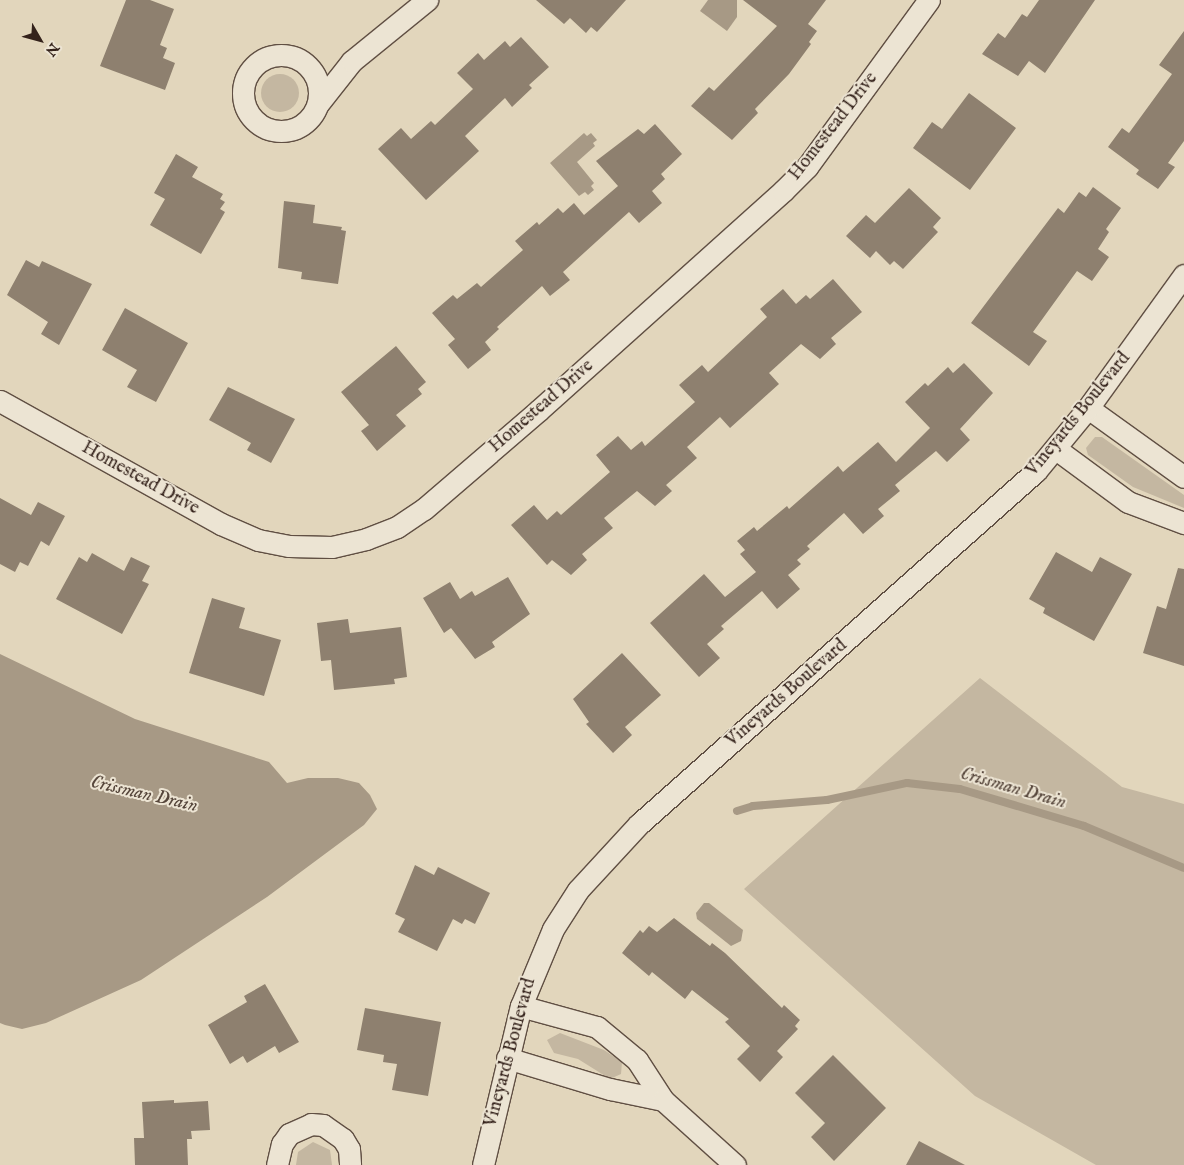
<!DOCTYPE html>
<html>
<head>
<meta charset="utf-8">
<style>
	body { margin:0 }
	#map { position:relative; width:1184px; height:1165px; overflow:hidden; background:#e2d6bc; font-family:"IM FELL English",serif }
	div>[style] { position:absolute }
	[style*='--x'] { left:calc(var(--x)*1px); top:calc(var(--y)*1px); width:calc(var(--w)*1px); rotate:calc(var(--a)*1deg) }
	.green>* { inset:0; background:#c4b7a1 }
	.round { border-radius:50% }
	.water>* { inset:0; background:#a79985 }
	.stream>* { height:8px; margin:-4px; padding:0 4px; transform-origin:4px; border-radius:4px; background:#a79985 }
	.building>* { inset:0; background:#8e806f }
	.roads { filter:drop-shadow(1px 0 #604f43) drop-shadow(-1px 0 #604f43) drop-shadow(0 1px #604f43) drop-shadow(0 -1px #604f43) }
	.street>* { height:21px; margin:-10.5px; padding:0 10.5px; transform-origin:10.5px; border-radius:10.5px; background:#ece4d3 }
	.street>.ring { margin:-10.5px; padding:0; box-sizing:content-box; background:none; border:21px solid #ece4d3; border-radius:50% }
	span { translate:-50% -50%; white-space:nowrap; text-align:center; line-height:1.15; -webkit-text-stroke:4px #ece4d3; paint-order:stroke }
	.street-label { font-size:18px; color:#34221b }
	.water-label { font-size:19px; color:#56463b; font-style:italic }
	.north { position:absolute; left:15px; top:15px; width:50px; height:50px; -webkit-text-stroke:4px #ece4d3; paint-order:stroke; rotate:128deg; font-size:14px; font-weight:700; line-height:20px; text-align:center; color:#34221b }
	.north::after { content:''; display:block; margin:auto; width:18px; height:22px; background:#34221b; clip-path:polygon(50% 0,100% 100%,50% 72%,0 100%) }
</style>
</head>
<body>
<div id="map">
	<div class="green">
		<i class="round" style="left:261px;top:74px;width:38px;height:38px"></i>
		<i style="clip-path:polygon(1095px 437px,1102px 437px,1184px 495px,1184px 508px,1133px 487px,1088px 455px,1086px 448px)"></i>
		<i style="clip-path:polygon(980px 678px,1122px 787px,1184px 804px,1184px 1165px,1096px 1165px,975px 1096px,744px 889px)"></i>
		<i style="clip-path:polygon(560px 1033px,604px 1050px,622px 1062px,621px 1074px,610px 1079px,578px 1059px,554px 1053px,547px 1040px)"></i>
		<i style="clip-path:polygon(313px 1142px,330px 1150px,332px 1165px,296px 1165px,298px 1152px)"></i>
	</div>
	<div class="water">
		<i style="clip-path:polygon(708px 0,737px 0,737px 17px,727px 31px,700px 11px)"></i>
		<i style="clip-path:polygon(584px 133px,587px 136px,591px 133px,597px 140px,593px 143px,595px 146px,577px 162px,594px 183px,591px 186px,594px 190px,588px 195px,585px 192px,579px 196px,550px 163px)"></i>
		<i style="clip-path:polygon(0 654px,135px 719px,269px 762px,287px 783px,308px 778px,338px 778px,359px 783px,370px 795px,377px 809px,364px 825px,267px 897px,141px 980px,46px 1023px,22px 1029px,5px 1025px,0 1023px)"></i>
		<i style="clip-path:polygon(704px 903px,709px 903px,743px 930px,741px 941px,731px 946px,697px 919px,696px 913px)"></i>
	</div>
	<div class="stream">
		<i style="--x:737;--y:811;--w:17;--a:-17"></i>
		<i style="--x:753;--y:806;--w:74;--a:-4.6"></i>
		<i style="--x:827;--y:800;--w:82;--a:-12"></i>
		<i style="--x:907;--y:783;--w:53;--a:6.5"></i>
		<i style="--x:960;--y:789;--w:129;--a:16.6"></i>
		<i style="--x:1084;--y:826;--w:108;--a:22.8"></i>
	</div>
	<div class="building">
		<i style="clip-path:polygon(126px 0,150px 0,174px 9px,160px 45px,167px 48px,163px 58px,175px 63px,165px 90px,100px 66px)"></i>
		<i style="clip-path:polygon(536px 0,626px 0,597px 32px,591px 27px,586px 33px,570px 18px,564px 24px)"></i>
		<i style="clip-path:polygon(743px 0,826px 0,808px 24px,817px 31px,809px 42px,811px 44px,789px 74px,755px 109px,758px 113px,732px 140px,691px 106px,709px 87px,714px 91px,777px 26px)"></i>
		<i style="clip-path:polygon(1039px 0,1095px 0,1045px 73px,1029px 61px,1018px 76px,982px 54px,998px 33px,1005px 38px,1022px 14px,1027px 17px)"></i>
		<i style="clip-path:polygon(1184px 31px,1184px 141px,1168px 163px,1175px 167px,1158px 189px,1136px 174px,1139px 170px,1108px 147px,1122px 128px,1129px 133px,1172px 74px,1159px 65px)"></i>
		<i style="clip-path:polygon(521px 37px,549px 67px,529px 85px,532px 88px,512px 107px,505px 98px,465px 136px,479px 151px,426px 200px,378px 149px,401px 128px,411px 139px,431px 121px,435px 125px,473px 89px,457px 73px,478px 53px,484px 60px,505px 41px,510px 47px)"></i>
		<i style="clip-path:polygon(969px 93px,1016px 128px,970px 190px,913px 148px,932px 122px,942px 129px)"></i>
		<i style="clip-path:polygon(655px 124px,682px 154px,661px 174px,665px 179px,652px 191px,662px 203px,639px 223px,629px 212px,563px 272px,570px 280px,550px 296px,542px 286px,497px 327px,499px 329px,485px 342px,491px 350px,468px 369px,448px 345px,455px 339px,432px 313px,453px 295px,457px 299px,477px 283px,481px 287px,523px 250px,515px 241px,537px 222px,539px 225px,558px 208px,563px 213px,574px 203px,584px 215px,618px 186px,596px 161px,638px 129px,644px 134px)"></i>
		<i style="clip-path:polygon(176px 154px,198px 167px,192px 177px,223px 194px,220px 199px,225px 202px,220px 209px,225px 212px,201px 254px,150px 225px,165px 199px,154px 193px)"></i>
		<i style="clip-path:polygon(1093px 187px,1121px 208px,1106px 229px,1109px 232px,1098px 249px,1109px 257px,1092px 281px,1077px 271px,1033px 332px,1047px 341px,1029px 366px,971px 323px,1058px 208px,1064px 213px,1079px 192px,1086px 197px)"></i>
		<i style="clip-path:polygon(909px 188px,941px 218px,933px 227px,938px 232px,903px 269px,894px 261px,890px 265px,876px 251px,870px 258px,846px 236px,866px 215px,875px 223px)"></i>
		<i style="clip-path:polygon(284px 201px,315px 205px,313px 223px,342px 227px,341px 230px,346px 231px,338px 284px,301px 279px,302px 272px,278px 268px)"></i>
		<i style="clip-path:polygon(26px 260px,39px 267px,42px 261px,92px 284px,59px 345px,41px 334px,48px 322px,7px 295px)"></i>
		<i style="clip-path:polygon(833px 279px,862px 312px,831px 338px,836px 344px,820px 359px,801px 344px,769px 373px,779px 384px,730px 428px,720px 417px,687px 447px,697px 458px,666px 485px,672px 491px,655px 506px,637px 491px,604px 518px,613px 528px,582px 554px,587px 560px,571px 575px,552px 560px,547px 565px,511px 525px,534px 505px,547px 520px,557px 511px,561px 515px,610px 472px,596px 455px,618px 436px,631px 450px,642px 441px,645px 446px,695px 402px,679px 385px,702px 365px,708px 372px,767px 317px,760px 309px,783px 289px,796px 304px,806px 295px,810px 299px)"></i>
		<i style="clip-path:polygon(125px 308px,188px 343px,156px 402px,127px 387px,137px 370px,102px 350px)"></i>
		<i style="clip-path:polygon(396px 346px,426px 382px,418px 389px,422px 394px,396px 415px,406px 426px,377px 451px,361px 431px,369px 425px,341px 392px)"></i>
		<i style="clip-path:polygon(964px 363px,993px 393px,960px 429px,970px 440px,947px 462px,936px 451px,895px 485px,900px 491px,878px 509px,884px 516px,863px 534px,844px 513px,807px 546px,810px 549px,797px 560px,801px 564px,788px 575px,800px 589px,777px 609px,762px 591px,721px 626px,724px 629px,707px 644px,720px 658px,699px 677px,650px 623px,704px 574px,725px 597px,756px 572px,740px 554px,745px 550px,737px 541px,754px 527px,757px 531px,787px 506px,789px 509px,838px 466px,843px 472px,878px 442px,896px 462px,930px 428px,905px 402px,925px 383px,928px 386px,948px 367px,953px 373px)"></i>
		<i style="clip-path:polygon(228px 387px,295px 419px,271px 463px,247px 450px,251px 443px,209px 420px)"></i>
		<i style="clip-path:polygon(0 498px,31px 515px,38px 502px,65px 516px,49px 546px,41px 541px,28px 566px,20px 562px,15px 572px,0 564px)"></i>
		<i style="clip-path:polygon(1056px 552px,1092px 572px,1100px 557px,1132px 574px,1094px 641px,1043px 613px,1045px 608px,1029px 599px)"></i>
		<i style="clip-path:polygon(92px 553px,124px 571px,131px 557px,150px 566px,142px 581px,149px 584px,122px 634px,56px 599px,79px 557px,87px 562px)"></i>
		<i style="clip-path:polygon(1178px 568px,1184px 569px,1184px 666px,1143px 653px,1157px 606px,1166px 609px)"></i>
		<i style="clip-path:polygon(508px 577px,530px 614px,492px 642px,495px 647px,475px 659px,451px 628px,444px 633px,423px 598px,450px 582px,460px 599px,472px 591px,475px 596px)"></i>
		<i style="clip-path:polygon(212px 598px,245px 608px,239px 628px,281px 640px,264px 696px,189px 673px)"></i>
		<i style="clip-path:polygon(348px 619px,350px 633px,401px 627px,407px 677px,394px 679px,395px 684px,334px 690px,331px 660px,321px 661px,317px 623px)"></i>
		<i style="clip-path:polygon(622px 653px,661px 695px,625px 727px,632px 735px,613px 753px,586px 724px,589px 722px,573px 699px)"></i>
		<i style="clip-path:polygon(415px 865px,434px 875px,438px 867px,490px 893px,475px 924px,465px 919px,462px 924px,453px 919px,437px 951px,398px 932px,405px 919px,395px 914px)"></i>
		<i style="clip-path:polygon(674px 918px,710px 946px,712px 943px,725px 953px,782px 1008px,784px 1005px,800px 1020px,795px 1026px,798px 1029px,777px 1051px,783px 1057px,760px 1082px,737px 1059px,750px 1046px,725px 1022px,729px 1019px,692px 990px,685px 999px,652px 972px,649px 976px,622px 953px,640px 930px,643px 933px,649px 926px,657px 932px)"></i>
		<i style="clip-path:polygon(265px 984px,299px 1042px,279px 1053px,275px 1046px,247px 1063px,243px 1056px,230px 1064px,208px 1025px,247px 1002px,244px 996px)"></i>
		<i style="clip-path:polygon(365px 1008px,441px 1022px,428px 1096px,392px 1090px,397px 1064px,383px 1062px,384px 1055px,357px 1050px)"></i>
		<i style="clip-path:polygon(833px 1055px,886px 1108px,834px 1161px,811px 1137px,825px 1123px,795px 1093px)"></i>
		<i style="clip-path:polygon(174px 1100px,174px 1103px,208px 1101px,210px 1130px,191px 1131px,192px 1139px,187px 1139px,188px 1165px,135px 1165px,134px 1138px,144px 1138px,142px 1102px)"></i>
		<i style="clip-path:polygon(919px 1141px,965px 1165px,906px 1165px)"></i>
	</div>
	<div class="roads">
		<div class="street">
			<i class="ring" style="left:243px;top:55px;width:55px;height:55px"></i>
			<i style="--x:318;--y:104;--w:55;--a:-51.7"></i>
			<i style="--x:352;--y:61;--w:97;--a:-39.1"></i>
			<i style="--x:0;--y:401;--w:253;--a:29.1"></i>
			<i style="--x:221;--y:524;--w:40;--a:23.4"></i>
			<i style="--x:258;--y:540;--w:32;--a:11"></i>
			<i style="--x:289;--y:546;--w:43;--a:1.3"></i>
			<i style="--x:332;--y:547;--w:35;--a:-13"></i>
			<i style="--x:366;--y:539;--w:33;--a:-21"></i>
			<i style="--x:397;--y:527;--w:32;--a:-34"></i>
			<i style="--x:424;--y:509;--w:152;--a:-40.7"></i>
			<i style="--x:539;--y:410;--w:328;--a:-41.9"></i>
			<i style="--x:783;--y:191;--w:34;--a:-45"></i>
			<i style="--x:807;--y:167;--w:207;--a:-53.9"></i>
			<i style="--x:1088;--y:408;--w:118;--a:35.7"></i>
			<i style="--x:1056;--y:449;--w:89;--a:36.4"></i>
			<i style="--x:1128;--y:502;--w:60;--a:20.6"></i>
			<i style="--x:507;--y:1058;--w:108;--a:16.8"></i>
			<i style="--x:610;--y:1089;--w:54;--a:11.7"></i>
			<i style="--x:663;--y:1100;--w:48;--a:-123"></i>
			<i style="--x:637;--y:1060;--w:52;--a:-140.5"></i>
			<i style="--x:597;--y:1027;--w:79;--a:-164.6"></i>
			<i style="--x:663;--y:1100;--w:97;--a:42.1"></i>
			<i style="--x:277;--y:1165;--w:22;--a:-77"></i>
			<i style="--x:282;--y:1144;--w:12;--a:-55"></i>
			<i style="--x:289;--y:1134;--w:24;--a:-24"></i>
			<i style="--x:311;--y:1124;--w:12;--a:5"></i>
			<i style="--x:323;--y:1125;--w:24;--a:35"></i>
			<i style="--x:343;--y:1139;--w:12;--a:59"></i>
			<i style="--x:349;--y:1149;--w:16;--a:86"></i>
			<i style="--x:483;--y:1165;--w:163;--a:-76.6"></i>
			<i style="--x:521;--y:1006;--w:83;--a:-67.4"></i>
			<i style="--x:553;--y:929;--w:46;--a:-57.3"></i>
			<i style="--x:578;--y:890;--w:90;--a:-47.3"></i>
			<i style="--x:639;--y:824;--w:531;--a:-41.64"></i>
			<i style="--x:1036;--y:471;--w:82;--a:-50.5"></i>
			<i style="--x:1088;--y:408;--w:164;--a:-54.2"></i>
		</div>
	</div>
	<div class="street-label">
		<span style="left:834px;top:127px;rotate:-52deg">Homestead Drive</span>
		<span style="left:542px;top:407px;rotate:-41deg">Homestead Drive</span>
		<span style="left:1079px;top:415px;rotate:-51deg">Vineyards Boulevard</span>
		<span style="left:140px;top:479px;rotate:29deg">Homestead Drive</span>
		<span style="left:787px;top:694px;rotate:-41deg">Vineyards Boulevard</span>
		<span style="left:511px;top:1053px;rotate:-75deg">Vineyards Boulevard</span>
	</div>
	<div class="water-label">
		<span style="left:1013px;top:789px;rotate:16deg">Crissman Drain</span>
		<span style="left:144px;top:795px;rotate:13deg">Crissman Drain</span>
	</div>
	<div class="north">N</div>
</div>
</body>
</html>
